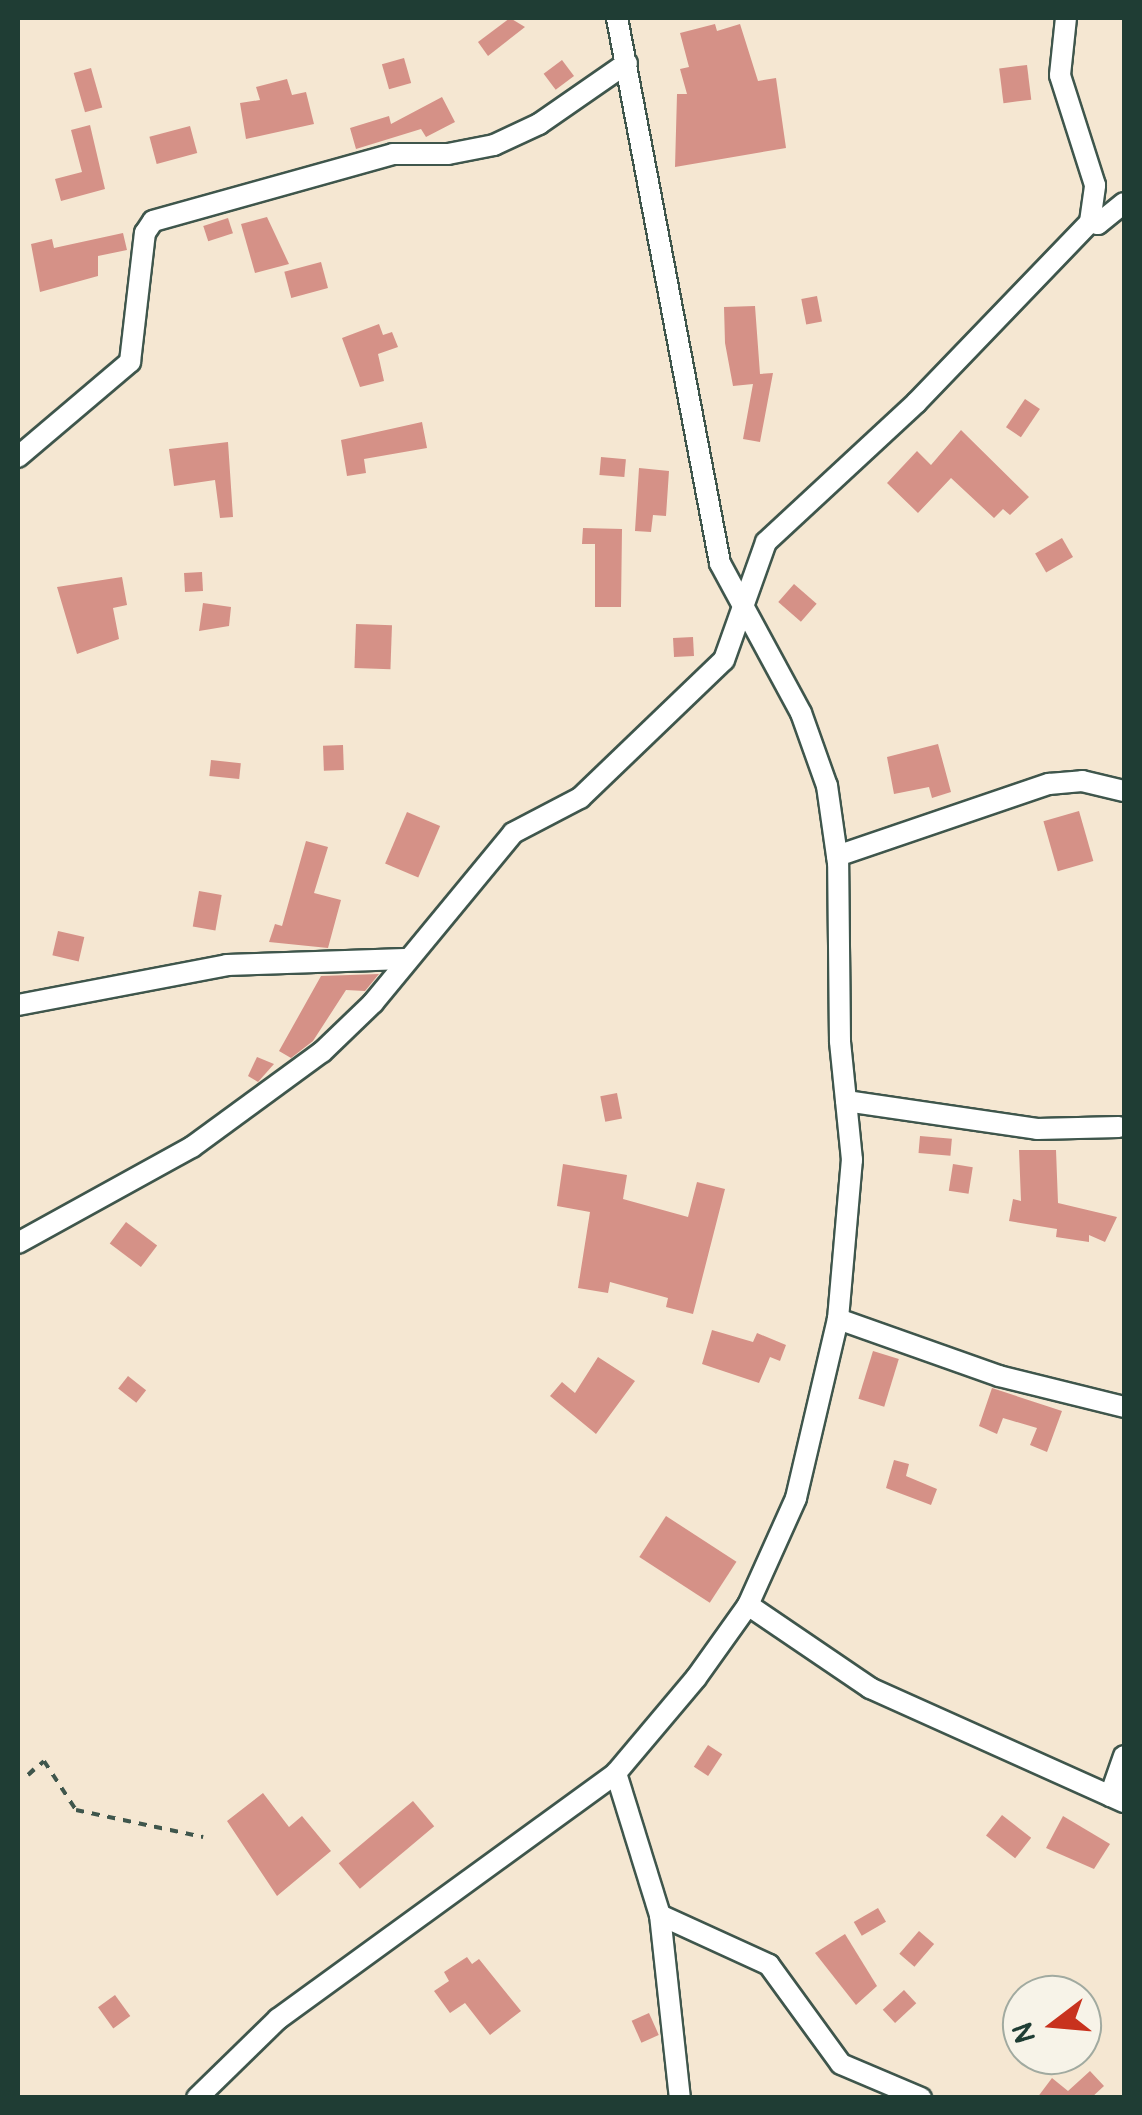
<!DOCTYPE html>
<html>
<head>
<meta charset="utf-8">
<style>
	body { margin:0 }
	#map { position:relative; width:1142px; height:2115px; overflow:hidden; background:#f5e7d2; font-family:Pangolin,sans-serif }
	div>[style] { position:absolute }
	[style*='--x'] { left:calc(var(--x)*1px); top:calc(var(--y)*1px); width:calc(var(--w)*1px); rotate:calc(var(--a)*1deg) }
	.building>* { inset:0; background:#d59187; transform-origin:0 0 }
	.path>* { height:4px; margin-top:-2px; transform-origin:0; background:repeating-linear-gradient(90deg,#3f564c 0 8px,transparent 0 16px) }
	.roads { filter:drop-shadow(2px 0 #3f564c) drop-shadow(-2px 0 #3f564c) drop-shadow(0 2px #3f564c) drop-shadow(0 -2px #3f564c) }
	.street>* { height:20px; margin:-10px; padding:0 10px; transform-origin:10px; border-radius:10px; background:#fff }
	span { translate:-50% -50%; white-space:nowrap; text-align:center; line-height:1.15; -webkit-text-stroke:9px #f7f3e8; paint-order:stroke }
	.frame { position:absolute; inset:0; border:20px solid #1f3d34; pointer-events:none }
	.north { position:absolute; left:1002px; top:1975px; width:100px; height:100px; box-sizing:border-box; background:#f7f3e8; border:2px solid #a1aaa0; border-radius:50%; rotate:254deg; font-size:28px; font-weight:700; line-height:40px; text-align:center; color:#1f3d34 }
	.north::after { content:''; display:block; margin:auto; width:35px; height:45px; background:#c8321e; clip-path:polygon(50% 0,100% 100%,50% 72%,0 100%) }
</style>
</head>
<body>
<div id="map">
	<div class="building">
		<i style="clip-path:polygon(510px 18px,525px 27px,488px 56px,478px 42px)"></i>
		<i style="clip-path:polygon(715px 24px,717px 31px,740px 24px,758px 81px,776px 78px,786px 148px,675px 167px,677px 94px,687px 94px,680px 69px,689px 67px,680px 33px)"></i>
		<i style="left:404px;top:58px;width:26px;height:23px;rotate:74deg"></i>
		<i style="left:562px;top:60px;width:20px;height:23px;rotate:53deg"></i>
		<i style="left:1027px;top:65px;width:35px;height:28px;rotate:83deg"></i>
		<i style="left:91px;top:68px;width:41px;height:18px;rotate:74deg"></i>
		<i style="clip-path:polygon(287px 79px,292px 95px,306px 92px,314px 124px,246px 139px,240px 103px,260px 100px,256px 87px)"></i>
		<i style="clip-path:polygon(442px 97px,455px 122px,426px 137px,421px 129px,356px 149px,350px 128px,389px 116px,391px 124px)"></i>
		<i style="clip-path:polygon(90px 125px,105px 189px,61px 201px,55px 179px,82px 172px,71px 130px)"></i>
		<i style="left:190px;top:126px;width:28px;height:42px;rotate:75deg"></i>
		<i style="clip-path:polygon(267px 217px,289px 264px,255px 273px,241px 224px)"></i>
		<i style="left:228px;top:218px;width:16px;height:26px;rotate:72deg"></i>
		<i style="clip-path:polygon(123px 233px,127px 250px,98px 256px,98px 276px,40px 292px,31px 244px,52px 239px,54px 248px)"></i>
		<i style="left:321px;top:262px;width:27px;height:38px;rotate:75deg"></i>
		<i style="left:817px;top:296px;width:26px;height:16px;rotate:79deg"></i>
		<i style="clip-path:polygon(755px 306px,760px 374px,773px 373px,760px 442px,743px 439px,753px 384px,733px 386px,725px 343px,724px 307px)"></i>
		<i style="clip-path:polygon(379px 324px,383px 335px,392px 332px,398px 347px,378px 354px,384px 381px,360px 387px,342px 338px)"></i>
		<i style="left:1025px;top:399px;width:18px;height:34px;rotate:34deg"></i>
		<i style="clip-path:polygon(422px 422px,427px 448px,364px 459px,366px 473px,347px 476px,341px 440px)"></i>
		<i style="clip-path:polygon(961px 430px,1029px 497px,1010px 515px,1003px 509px,994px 518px,951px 478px,918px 513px,887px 483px,917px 451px,931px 465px)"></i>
		<i style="clip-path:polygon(228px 442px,233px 517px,220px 518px,215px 480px,174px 486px,169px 449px)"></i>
		<i style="left:601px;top:457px;width:25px;height:18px;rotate:5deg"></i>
		<i style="clip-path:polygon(639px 468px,669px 471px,666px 516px,653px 515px,651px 532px,635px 531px)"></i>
		<i style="clip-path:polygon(583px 528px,622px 529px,621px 607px,595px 607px,595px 544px,582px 544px)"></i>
		<i style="left:1062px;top:538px;width:22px;height:31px;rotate:60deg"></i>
		<i style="left:202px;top:572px;width:19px;height:18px;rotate:87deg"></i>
		<i style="clip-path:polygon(122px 577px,127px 605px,113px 608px,119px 639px,77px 654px,57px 587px)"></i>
		<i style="left:794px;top:584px;width:30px;height:24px;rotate:41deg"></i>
		<i style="clip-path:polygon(203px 603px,231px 607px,229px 626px,199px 631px)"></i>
		<i style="left:356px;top:624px;width:36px;height:44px;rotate:2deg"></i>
		<i style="left:693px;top:637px;width:19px;height:20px;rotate:87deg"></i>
		<i style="clip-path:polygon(938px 744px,951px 792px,932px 798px,929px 787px,894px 794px,887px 757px)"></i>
		<i style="left:343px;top:745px;width:25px;height:20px;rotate:88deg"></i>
		<i style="left:211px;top:760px;width:30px;height:16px;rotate:6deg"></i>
		<i style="left:1079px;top:811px;width:52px;height:37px;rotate:74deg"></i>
		<i style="left:407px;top:812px;width:36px;height:56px;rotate:23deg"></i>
		<i style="clip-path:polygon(306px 841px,328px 847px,314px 893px,341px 900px,328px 948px,269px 942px,275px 924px,282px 926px)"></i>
		<i style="left:199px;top:891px;width:23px;height:36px;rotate:10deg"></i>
		<i style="left:58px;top:931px;width:27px;height:25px;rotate:13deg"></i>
		<i style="clip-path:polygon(379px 974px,365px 991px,346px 990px,313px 1041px,291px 1058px,279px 1051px,321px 976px)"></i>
		<i style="clip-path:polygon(257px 1057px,274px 1064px,258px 1082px,248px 1076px)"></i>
		<i style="left:617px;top:1093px;width:26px;height:17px;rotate:79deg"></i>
		<i style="left:920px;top:1136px;width:32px;height:17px;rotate:5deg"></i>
		<i style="clip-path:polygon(1019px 1150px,1056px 1150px,1058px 1203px,1117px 1217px,1105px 1242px,1089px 1235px,1089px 1242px,1056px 1237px,1057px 1229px,1009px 1221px,1013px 1199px,1021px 1201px)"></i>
		<i style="clip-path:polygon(563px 1164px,627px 1175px,623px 1199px,688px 1217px,697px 1182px,725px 1189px,693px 1314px,666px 1307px,668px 1298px,610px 1282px,608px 1293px,578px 1288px,590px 1212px,557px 1206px)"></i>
		<i style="left:953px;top:1164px;width:20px;height:27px;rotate:9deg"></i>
		<i style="left:126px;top:1222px;width:39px;height:27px;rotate:37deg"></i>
		<i style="clip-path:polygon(712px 1330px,753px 1342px,757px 1333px,786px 1345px,780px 1361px,770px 1357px,759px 1383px,702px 1364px)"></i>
		<i style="left:873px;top:1351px;width:27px;height:50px;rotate:17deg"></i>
		<i style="clip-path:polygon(598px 1357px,635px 1381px,596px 1434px,550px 1396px,562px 1382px,575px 1393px)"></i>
		<i style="left:128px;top:1376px;width:23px;height:16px;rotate:38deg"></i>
		<i style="clip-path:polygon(992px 1388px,1062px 1411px,1047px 1452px,1030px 1445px,1037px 1428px,1003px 1418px,997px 1434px,979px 1426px)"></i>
		<i style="clip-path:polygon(894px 1460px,909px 1464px,906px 1476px,937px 1489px,931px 1505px,886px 1488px)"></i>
		<i style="left:666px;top:1516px;width:84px;height:49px;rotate:33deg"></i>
		<i style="left:708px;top:1745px;width:17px;height:26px;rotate:33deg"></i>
		<i style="clip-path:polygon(263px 1793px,289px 1827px,302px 1816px,331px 1851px,277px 1896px,227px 1821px)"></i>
		<i style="left:413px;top:1801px;width:33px;height:97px;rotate:50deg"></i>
		<i style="left:1002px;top:1815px;width:37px;height:26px;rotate:38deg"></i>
		<i style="clip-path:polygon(1063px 1816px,1110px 1844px,1094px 1869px,1046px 1848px)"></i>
		<i style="left:878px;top:1908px;width:16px;height:28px;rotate:60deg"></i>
		<i style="left:919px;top:1931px;width:20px;height:30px;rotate:41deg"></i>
		<i style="clip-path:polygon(845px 1934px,877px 1986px,856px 2005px,815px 1953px)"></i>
		<i style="clip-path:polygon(467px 1957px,472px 1964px,479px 1959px,521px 2011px,490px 2035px,465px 2003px,450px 2013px,434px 1991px,449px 1981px,444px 1972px)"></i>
		<i style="left:904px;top:1990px;width:18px;height:29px;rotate:47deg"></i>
		<i style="left:115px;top:1995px;width:26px;height:21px;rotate:54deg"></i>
		<i style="left:649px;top:2013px;width:24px;height:19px;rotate:66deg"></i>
		<i style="clip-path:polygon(1090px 2071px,1104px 2086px,1091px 2098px,1037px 2098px,1052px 2078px,1068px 2091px)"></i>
	</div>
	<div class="path">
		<i style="--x:34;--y:1769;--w:8;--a:135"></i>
		<i style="--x:28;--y:1775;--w:21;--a:-41"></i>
		<i style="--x:44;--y:1761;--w:59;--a:56.9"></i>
		<i style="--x:76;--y:1810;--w:130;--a:12"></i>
	</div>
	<div class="roads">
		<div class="street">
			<i style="--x:1090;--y:222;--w:8;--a:14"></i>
			<i style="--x:1098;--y:224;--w:33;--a:-39"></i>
			<i style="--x:18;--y:457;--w:147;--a:-40.3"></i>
			<i style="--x:130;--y:362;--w:130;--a:-83.4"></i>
			<i style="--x:145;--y:233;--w:14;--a:-56"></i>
			<i style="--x:153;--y:221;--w:249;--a:-15.6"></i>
			<i style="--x:393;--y:154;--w:55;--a:0"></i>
			<i style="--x:448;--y:154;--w:47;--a:-11.1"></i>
			<i style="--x:494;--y:145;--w:50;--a:-25"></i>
			<i style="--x:539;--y:124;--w:107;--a:-34.7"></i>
			<i style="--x:837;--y:856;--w:224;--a:-18.8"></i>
			<i style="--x:1049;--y:784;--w:33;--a:-5"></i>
			<i style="--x:1082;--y:781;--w:43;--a:13.4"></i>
			<i style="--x:18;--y:1005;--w:213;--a:-10.8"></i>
			<i style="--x:227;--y:965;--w:178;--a:-1.9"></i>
			<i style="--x:846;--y:1101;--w:193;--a:8.3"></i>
			<i style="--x:1037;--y:1129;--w:82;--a:-1.4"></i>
			<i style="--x:18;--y:1243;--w:199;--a:-28.9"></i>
			<i style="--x:192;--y:1147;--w:161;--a:-36.2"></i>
			<i style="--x:322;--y:1052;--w:71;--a:-43.9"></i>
			<i style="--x:373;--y:1003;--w:220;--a:-50.5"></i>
			<i style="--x:513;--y:833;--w:76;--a:-27.6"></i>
			<i style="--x:580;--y:798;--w:199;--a:-43.8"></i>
			<i style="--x:724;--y:660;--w:125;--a:-70.4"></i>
			<i style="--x:766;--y:542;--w:205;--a:-42.8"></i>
			<i style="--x:916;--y:403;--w:251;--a:-46.1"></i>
			<i style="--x:1090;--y:222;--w:37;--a:-82"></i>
			<i style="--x:1095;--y:185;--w:115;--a:-107.7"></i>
			<i style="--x:1060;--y:75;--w:57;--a:-84"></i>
			<i style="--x:838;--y:1319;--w:171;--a:19.5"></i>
			<i style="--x:999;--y:1376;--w:129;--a:13.9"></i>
			<i style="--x:748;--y:1605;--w:148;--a:34.2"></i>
			<i style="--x:870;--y:1688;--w:278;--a:24.2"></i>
			<i style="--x:616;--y:1773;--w:149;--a:72.8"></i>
			<i style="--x:660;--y:1915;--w:184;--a:83.8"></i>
			<i style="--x:1110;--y:1796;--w:42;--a:-70.7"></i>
			<i style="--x:660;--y:1915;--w:120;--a:24.6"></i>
			<i style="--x:769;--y:1965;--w:122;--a:54"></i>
			<i style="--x:841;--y:2064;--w:87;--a:23"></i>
			<i style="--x:197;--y:2098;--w:113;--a:-44.3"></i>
			<i style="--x:278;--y:2019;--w:418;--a:-36"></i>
			<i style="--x:616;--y:1773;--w:124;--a:-49.9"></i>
			<i style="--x:696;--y:1678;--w:90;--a:-54.5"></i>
			<i style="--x:748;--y:1605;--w:117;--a:-65.8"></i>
			<i style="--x:796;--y:1498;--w:184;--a:-76.8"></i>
			<i style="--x:838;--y:1319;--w:160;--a:-85"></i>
			<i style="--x:852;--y:1160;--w:120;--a:-95.8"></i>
			<i style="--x:840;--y:1041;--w:178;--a:-90.6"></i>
			<i style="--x:838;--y:863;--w:78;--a:-98.1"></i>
			<i style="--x:827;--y:786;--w:77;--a:-109.6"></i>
			<i style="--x:801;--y:713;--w:170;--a:-118.4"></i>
			<i style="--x:720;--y:563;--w:555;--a:-100.7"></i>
		</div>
	</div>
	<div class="frame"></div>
	<div class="north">N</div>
</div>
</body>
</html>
